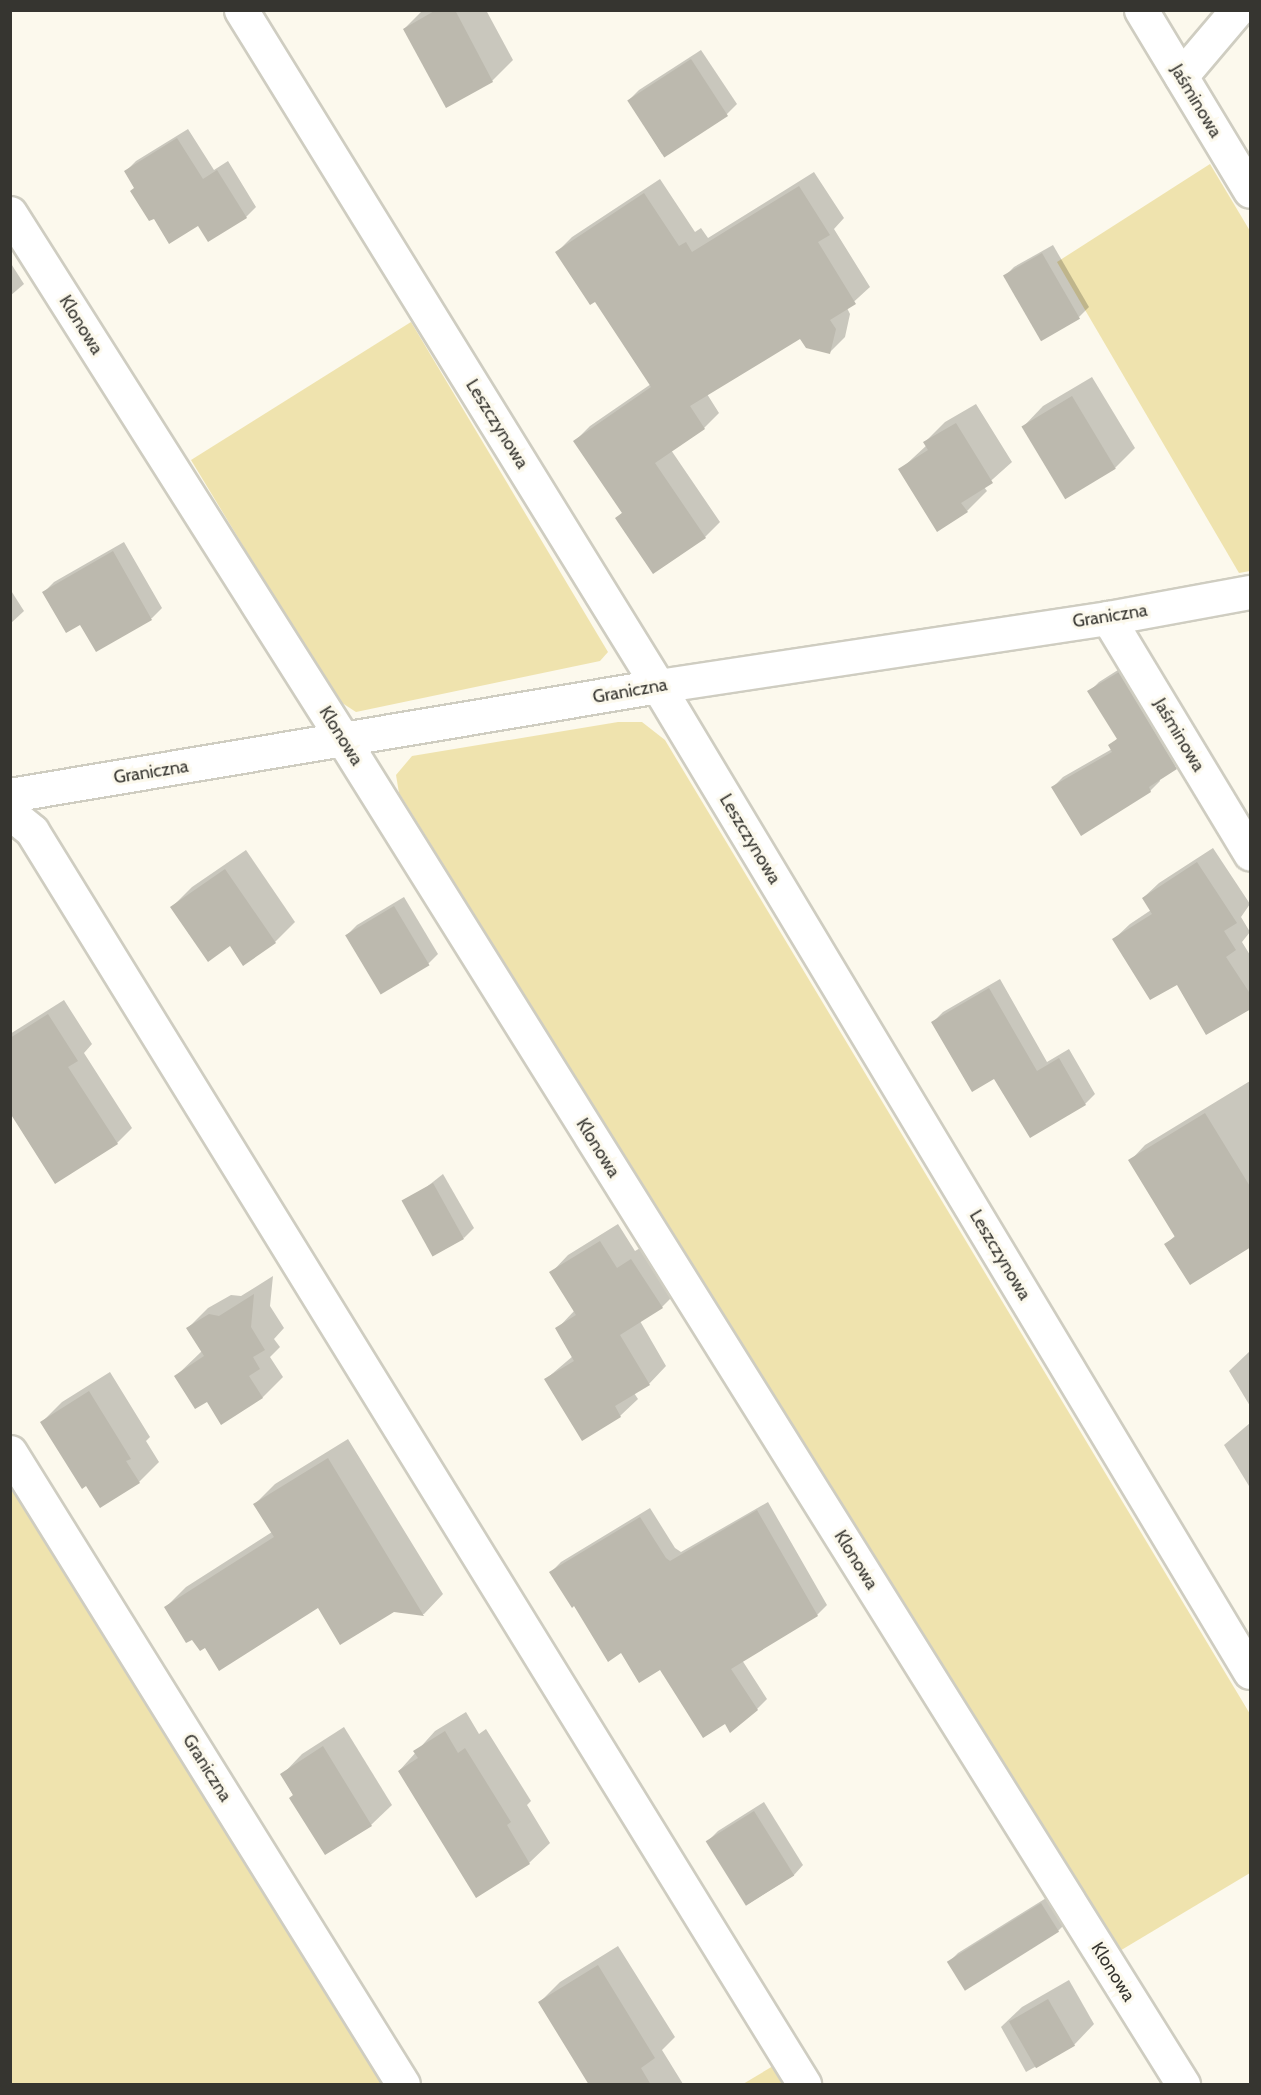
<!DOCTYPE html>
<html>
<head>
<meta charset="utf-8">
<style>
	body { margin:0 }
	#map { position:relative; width:1261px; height:2095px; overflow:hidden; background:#fcf9ed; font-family:Cabin,sans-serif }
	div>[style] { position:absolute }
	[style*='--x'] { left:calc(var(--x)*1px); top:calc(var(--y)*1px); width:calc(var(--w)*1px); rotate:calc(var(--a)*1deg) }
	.green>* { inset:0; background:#efe3ae }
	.shadow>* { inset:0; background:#0003 }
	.building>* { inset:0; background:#bcb9ae; transform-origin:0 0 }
	.roads { filter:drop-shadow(2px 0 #cfcdc1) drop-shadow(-2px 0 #cfcdc1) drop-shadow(0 2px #cfcdc1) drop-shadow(0 -2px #cfcdc1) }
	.minor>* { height:33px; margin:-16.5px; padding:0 16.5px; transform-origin:16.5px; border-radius:16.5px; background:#fff }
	span { translate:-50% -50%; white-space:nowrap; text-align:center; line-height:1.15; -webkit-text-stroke:6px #fcf9ed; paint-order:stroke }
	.street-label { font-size:18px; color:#363530 }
	.frame { position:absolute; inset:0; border:12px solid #363530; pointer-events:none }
</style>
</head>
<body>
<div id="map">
	<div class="green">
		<i style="clip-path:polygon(1210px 164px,1250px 231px,1250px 571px,1239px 573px,1057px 262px)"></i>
		<i style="clip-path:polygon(411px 322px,608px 652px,600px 661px,356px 712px,336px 699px,191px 460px)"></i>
		<i style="clip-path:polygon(618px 722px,642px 722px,665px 740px,1250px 1714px,1250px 1873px,1118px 1952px,399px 793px,396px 775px,412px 756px)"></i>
		<i style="clip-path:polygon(11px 1480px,386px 2084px,11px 2084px)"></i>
		<i style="clip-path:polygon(773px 2066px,785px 2084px,743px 2084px)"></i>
	</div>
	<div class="shadow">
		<i style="clip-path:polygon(423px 10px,486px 10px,513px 60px,492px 81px,446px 106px,404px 29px)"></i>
		<i style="clip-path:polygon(701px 50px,737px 104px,727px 114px,662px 154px,629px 100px,639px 90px)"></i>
		<i style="clip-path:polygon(188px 129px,214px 170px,228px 161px,256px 207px,246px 217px,199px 224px,136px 187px,126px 171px,136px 161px)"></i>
		<i style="clip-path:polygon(814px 172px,844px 218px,834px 229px,870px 287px,847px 308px,850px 314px,845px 337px,830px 352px,801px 337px,707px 394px,719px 413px,704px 428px,671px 450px,720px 522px,705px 537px,617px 518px,623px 512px,575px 441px,590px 426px,651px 384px,596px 299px,557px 252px,572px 237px,660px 179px,695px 232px,701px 228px,708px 238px)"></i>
		<i style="clip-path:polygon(1053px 245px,1089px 307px,1079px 317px,1004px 277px,1014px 267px)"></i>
		<i style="clip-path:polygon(10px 262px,24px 284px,10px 296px)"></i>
		<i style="clip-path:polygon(1092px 377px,1135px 448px,1115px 468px,1023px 427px,1043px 406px)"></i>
		<i style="clip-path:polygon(976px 404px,1012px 462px,984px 487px,987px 491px,967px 511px,900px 470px,927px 445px,925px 442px,945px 422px)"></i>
		<i style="clip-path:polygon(124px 542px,162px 608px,152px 618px,96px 650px,80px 623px,44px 592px,54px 582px)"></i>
		<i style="clip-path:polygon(10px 589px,24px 611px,10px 624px)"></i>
		<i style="clip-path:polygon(1129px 663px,1186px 758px,1159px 778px,1160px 781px,1150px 791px,1053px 787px,1063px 777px,1112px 749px,1110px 746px,1118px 738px,1089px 692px,1099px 682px)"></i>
		<i style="clip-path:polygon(1213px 848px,1250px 904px,1241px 917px,1250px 932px,1242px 942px,1250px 955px,1250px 1007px,1177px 983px,1114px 939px,1130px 924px,1151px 910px,1143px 898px,1159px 883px)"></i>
		<i style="clip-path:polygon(246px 850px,295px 922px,275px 942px,172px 907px,192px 887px)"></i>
		<i style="clip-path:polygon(404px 897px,438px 954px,428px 964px,347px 935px,357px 925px)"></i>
		<i style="clip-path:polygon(1000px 979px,1047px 1062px,1069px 1049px,1095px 1094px,1085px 1104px,994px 1077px,933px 1022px,943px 1012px)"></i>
		<i style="clip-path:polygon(64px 1000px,92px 1044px,84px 1053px,132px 1128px,117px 1143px,10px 1111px,10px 1034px)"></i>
		<i style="clip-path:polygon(1250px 1081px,1250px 1246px,1166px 1244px,1176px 1235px,1130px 1161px,1145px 1145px)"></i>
		<i style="clip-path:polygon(443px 1174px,474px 1228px,464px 1238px,405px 1204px)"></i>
		<i style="clip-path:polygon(618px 1224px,635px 1251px,649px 1243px,679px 1290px,662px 1307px,640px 1321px,666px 1366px,649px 1384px,634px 1393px,638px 1399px,620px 1416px,546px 1379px,573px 1356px,557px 1329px,575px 1310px,551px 1273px,568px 1255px)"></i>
		<i style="clip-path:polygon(273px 1276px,270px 1306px,284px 1328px,274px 1339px,280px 1347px,270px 1357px,283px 1377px,263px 1397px,222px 1422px,207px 1400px,176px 1376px,202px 1351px,188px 1328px,208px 1308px,231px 1295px,241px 1296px)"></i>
		<i style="clip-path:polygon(1250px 1351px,1250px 1406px,1229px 1371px)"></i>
		<i style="clip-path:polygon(110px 1372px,150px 1437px,146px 1441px,159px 1462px,139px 1482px,42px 1422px,62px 1402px)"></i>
		<i style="clip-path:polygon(1250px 1423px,1250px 1485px,1249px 1486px,1224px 1445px)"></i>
		<i style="clip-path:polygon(348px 1439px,443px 1594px,424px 1614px,318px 1606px,206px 1646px,166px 1607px,186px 1587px,272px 1532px,255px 1504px,275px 1484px)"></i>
		<i style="clip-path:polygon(768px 1502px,827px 1605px,817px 1615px,742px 1660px,767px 1699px,757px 1709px,725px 1722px,660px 1668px,622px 1651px,574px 1604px,551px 1572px,561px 1562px,650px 1508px,675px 1548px,681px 1552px)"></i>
		<i style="clip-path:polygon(466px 1712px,479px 1734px,486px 1729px,531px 1801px,527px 1805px,550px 1843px,529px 1863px,399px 1771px,435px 1731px)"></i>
		<i style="clip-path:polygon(344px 1727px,392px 1805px,371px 1825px,325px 1853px,282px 1775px,302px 1754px)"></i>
		<i style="clip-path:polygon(764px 1802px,803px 1865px,794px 1875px,748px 1904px,708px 1841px,718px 1831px)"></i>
		<i style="clip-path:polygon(1051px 1895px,1068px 1921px,1058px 1931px,948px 1963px,958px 1953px)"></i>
		<i style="clip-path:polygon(618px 1946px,675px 2037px,662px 2050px,683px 2084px,591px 2084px,540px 2002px,560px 1982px)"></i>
		<i style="clip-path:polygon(1069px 1980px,1094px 2024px,1074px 2045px,1026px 2072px,1001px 2027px,1022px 2007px)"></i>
	</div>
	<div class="building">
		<i style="clip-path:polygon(436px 10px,455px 10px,493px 82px,446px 108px,403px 29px)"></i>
		<i style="left:691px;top:59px;width:68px;height:76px;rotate:57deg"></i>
		<i style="clip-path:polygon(177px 138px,203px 179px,217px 170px,247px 218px,208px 242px,198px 226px,169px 244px,154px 219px,149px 221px,130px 191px,134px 188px,124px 171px)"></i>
		<i style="clip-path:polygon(799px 186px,830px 235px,818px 242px,856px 304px,830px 320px,836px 329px,830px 354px,806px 348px,800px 339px,690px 406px,705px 429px,655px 463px,706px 538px,653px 574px,615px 518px,622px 513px,573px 441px,651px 387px,595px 302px,590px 305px,555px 252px,644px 193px,679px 246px,686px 242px,692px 252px)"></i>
		<i style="left:1042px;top:253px;width:76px;height:45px;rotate:60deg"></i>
		<i style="left:1072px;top:396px;width:85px;height:59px;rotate:59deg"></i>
		<i style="clip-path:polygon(956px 423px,993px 483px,961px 503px,968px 512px,937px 532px,898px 469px,928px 450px,923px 442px)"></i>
		<i style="clip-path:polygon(113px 551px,152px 620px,96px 652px,80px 625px,66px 633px,42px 592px)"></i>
		<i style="clip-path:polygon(1119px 672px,1177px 769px,1149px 787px,1151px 792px,1081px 836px,1051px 787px,1112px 752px,1108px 745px,1117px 739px,1087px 691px)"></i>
		<i style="clip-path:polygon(1197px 862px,1237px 923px,1224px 931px,1236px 950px,1226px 957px,1251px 995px,1251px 1009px,1206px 1035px,1177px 985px,1150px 1000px,1112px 939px,1152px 914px,1142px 898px)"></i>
		<i style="clip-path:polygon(225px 869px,276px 943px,243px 966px,230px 946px,208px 962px,170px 907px)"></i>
		<i style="left:394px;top:906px;width:69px;height:57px;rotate:59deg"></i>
		<i style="clip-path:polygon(989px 988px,1037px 1071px,1059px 1058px,1086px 1105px,1030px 1138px,994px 1079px,972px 1092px,931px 1022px)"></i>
		<i style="clip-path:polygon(48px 1014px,78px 1061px,68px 1067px,118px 1144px,55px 1184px,10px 1113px,10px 1038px)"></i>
		<i style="clip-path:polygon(1205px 1113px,1251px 1188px,1251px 1247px,1190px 1285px,1164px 1244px,1175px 1237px,1128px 1160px)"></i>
		<i style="left:433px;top:1183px;width:64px;height:36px;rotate:61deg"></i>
		<i style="clip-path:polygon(600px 1241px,617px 1268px,631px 1259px,663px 1308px,620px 1335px,650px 1385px,615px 1406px,621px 1417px,582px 1441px,544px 1379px,574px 1361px,555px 1328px,576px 1315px,549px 1272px)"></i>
		<i style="clip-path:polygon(254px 1294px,251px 1327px,265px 1350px,253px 1357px,260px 1369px,249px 1376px,263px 1398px,221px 1425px,207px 1402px,195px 1409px,174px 1376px,204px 1356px,186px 1328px,209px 1314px,219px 1316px)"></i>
		<i style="clip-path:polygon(89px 1391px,131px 1459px,126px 1461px,140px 1483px,100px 1508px,86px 1486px,82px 1489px,40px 1422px)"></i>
		<i style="clip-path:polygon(328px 1458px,424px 1616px,394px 1612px,340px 1645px,318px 1608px,219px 1671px,205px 1648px,200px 1651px,192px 1640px,186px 1643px,164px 1607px,274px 1537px,253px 1504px)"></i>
		<i style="clip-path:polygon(757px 1510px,818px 1616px,731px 1669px,758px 1710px,730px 1733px,725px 1724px,703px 1738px,660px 1670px,639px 1683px,621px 1653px,608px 1662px,574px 1606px,572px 1608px,549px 1572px,640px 1517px,666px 1558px,670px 1561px)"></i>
		<i style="clip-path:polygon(445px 1731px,458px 1753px,465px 1748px,511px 1822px,507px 1825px,530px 1864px,476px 1898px,398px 1771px,418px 1758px,413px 1751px)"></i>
		<i style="clip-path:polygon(323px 1746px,372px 1826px,325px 1855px,289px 1798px,293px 1795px,280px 1774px)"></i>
		<i style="left:754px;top:1811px;width:76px;height:57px;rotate:58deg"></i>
		<i style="left:1041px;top:1903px;width:34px;height:111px;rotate:58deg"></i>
		<i style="clip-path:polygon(598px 1965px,655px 2058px,641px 2068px,651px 2085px,589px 2085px,538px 2002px)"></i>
		<i style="left:1048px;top:1999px;width:54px;height:45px;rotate:60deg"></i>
	</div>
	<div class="roads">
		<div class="minor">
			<i style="--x:241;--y:10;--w:794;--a:58.33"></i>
			<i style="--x:658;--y:686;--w:1150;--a:59.02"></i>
			<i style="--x:1141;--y:10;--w:211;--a:58.9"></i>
			<i style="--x:1181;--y:76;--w:87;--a:-49.7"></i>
			<i style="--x:10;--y:213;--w:625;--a:57.68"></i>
			<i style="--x:344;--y:741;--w:1584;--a:58.01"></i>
			<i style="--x:1108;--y:618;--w:275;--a:58.9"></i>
			<i style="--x:10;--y:795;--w:657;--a:-9.55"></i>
			<i style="--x:658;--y:686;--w:455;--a:-8.6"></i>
			<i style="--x:1108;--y:618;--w:144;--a:-10.4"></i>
			<i style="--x:10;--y:813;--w:28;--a:39"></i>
			<i style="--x:32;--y:831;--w:1472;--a:58.36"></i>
			<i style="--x:10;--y:1452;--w:744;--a:58.13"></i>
		</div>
	</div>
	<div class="street-label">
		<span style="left:1196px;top:101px;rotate:59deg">Jaśminowa</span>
		<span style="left:81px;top:325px;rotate:58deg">Klonowa</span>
		<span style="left:497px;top:424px;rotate:58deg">Leszczynowa</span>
		<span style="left:1110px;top:616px;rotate:-9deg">Graniczna</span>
		<span style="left:630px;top:691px;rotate:-10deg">Graniczna</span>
		<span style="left:1179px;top:735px;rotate:59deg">Jaśminowa</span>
		<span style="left:341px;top:736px;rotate:58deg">Klonowa</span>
		<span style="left:151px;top:772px;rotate:-9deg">Graniczna</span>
		<span style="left:750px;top:839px;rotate:59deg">Leszczynowa</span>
		<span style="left:598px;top:1148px;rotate:58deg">Klonowa</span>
		<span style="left:1000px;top:1255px;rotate:59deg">Leszczynowa</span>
		<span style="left:856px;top:1560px;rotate:58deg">Klonowa</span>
		<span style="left:207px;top:1768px;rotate:58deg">Graniczna</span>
		<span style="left:1113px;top:1972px;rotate:58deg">Klonowa</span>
	</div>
	<div class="frame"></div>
</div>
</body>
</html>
